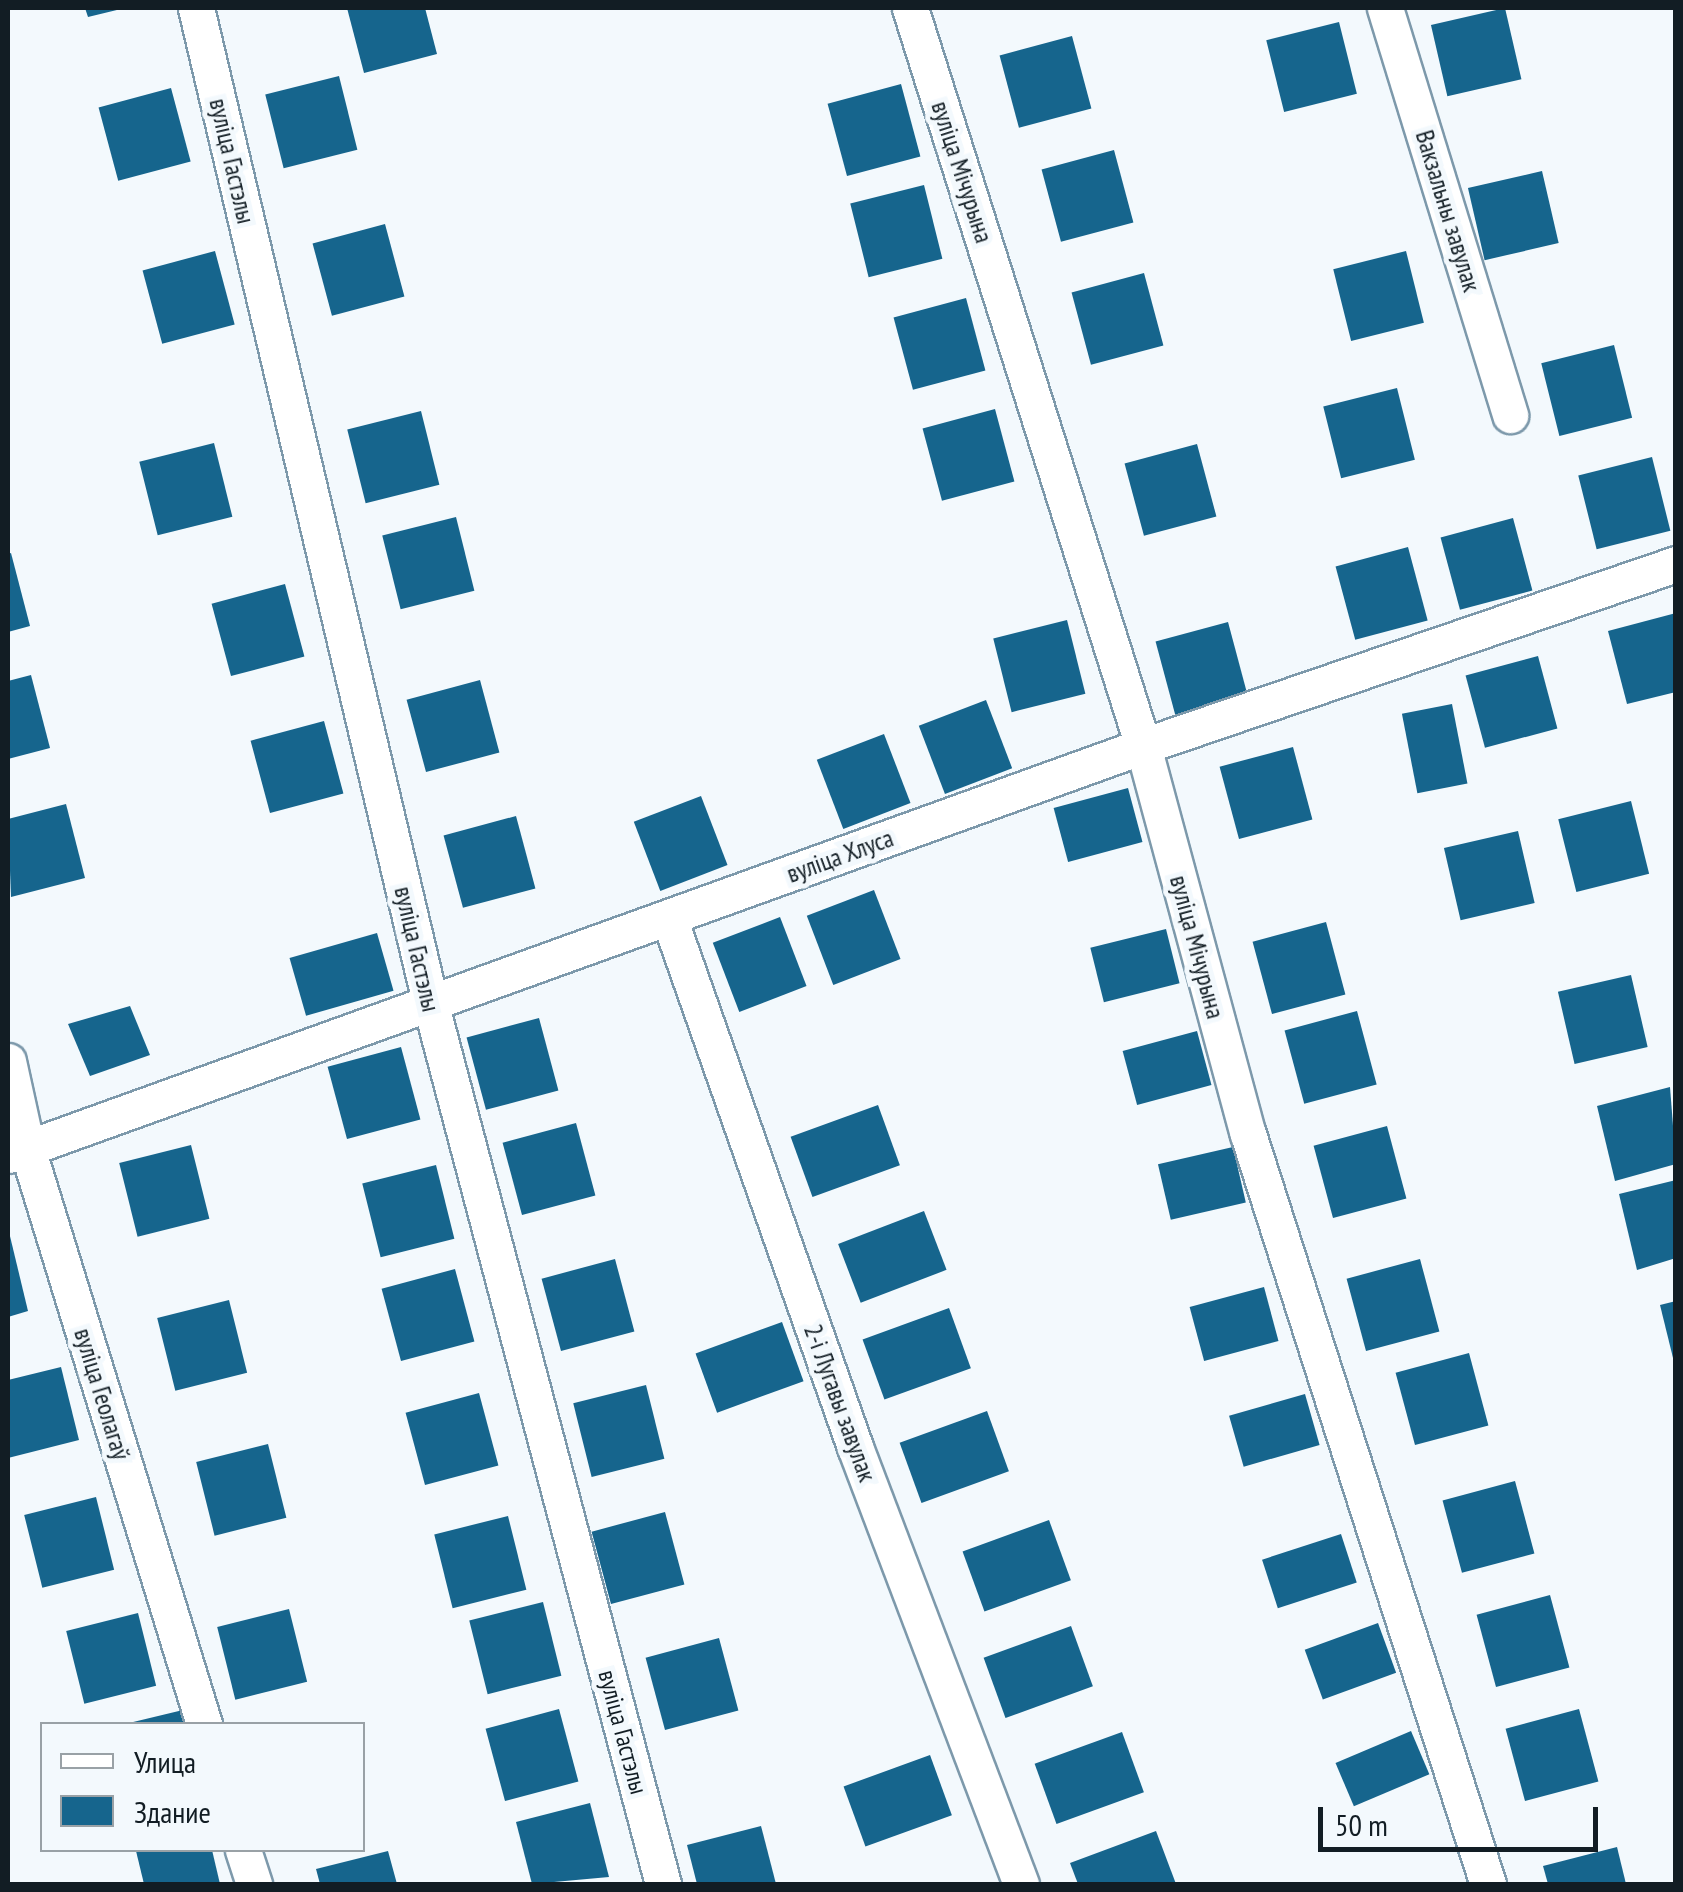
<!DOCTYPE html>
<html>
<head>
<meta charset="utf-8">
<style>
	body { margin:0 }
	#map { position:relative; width:1683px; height:1892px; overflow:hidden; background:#f3f9fd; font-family:"PT Sans Narrow",sans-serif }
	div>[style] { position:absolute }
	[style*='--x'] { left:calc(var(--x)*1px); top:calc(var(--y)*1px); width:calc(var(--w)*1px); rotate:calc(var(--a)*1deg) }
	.building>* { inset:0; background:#16658d; transform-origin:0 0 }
	.roads { filter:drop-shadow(2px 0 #7d99ab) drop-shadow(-2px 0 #7d99ab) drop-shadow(0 2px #7d99ab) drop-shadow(0 -2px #7d99ab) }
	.street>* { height:35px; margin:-17.5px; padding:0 17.5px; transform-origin:17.5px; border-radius:17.5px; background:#fff }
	span { translate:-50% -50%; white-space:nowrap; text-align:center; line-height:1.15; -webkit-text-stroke:10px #f3f9fd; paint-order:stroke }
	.street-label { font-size:25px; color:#121d24 }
	.frame { position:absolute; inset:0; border:10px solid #121d24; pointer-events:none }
	.legend { position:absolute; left:40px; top:1722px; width:325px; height:130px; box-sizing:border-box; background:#f3f9fd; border:2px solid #99a1a6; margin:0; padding:12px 18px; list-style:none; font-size:30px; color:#121d24 }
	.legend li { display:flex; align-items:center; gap:20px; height:50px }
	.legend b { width:50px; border:2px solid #99a1a6 }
	.scale { position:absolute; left:1318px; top:1807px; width:280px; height:45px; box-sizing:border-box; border:5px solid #121d24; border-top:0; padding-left:12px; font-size:30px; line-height:35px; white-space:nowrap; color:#121d24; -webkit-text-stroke:8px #f3f9fd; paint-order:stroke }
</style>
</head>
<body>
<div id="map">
	<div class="building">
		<i style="clip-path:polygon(85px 8px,121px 8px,121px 9px,88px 17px)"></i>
		<i style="clip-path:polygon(347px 8px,425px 8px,437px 54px,364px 73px)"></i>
		<i style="left:1505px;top:8px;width:73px;height:76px;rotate:77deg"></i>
		<i style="left:1339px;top:22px;width:74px;height:75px;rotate:76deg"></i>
		<i style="left:1072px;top:36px;width:75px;height:75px;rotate:75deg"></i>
		<i style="left:339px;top:76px;width:76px;height:76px;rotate:76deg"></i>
		<i style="left:901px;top:84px;width:75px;height:76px;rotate:75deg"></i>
		<i style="left:171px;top:88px;width:76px;height:75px;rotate:75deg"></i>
		<i style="left:1114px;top:150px;width:75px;height:75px;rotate:75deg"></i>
		<i style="left:1542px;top:171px;width:74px;height:76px;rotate:77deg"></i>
		<i style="left:924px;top:185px;width:76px;height:76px;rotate:76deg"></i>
		<i style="left:385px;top:224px;width:75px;height:75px;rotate:75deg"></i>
		<i style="left:215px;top:251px;width:76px;height:75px;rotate:75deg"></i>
		<i style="left:1406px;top:251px;width:74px;height:75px;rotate:76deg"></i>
		<i style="left:1144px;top:273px;width:75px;height:75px;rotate:75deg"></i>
		<i style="left:966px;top:298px;width:75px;height:75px;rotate:75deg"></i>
		<i style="left:1614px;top:345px;width:75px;height:75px;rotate:76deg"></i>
		<i style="left:1397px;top:388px;width:74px;height:76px;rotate:76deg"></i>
		<i style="left:995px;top:409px;width:75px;height:75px;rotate:75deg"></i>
		<i style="left:421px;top:411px;width:76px;height:76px;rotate:76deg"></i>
		<i style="left:214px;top:443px;width:76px;height:77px;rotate:76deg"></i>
		<i style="left:1197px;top:444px;width:75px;height:75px;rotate:75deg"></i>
		<i style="left:1652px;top:457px;width:76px;height:76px;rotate:76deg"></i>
		<i style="left:456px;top:517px;width:76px;height:76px;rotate:76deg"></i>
		<i style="left:1513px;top:518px;width:75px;height:75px;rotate:75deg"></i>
		<i style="left:1408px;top:547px;width:76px;height:75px;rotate:75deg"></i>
		<i style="clip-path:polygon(11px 553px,30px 626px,8px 632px,8px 554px)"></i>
		<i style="left:285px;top:584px;width:75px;height:76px;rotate:75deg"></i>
		<i style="clip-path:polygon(1676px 613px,1676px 692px,1627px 704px,1608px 631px)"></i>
		<i style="left:1067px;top:620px;width:76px;height:76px;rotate:76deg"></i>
		<i style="left:1228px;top:622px;width:76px;height:75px;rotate:75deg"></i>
		<i style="left:1538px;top:656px;width:75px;height:75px;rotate:75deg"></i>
		<i style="clip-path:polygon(31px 675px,50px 748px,8px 759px,8px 681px)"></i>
		<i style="left:480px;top:680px;width:75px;height:76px;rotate:75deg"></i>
		<i style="left:986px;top:700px;width:73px;height:72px;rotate:69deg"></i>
		<i style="left:1452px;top:704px;width:81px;height:51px;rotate:79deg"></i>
		<i style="left:324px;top:721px;width:75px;height:76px;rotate:75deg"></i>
		<i style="left:884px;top:734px;width:74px;height:72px;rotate:69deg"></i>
		<i style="left:1293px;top:747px;width:75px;height:76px;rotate:75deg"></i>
		<i style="left:1128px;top:788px;width:56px;height:77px;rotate:75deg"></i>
		<i style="left:701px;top:796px;width:74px;height:72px;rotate:69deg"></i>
		<i style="left:1631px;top:801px;width:75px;height:75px;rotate:76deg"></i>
		<i style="clip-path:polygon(66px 804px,85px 878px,11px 897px,8px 819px)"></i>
		<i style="left:516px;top:816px;width:75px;height:75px;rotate:75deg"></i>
		<i style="left:1518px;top:831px;width:74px;height:76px;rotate:77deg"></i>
		<i style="left:874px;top:890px;width:74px;height:72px;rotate:69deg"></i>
		<i style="left:780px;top:917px;width:74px;height:72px;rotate:69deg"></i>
		<i style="left:1326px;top:922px;width:75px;height:76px;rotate:75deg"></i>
		<i style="left:1166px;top:929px;width:56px;height:78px;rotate:76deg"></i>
		<i style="left:377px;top:933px;width:60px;height:91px;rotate:74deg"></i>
		<i style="left:1631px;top:975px;width:74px;height:75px;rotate:77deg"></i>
		<i style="clip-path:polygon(130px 1006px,150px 1055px,90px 1076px,68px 1024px)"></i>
		<i style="left:1357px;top:1011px;width:76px;height:75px;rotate:75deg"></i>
		<i style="left:539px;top:1018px;width:75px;height:75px;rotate:75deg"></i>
		<i style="left:1197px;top:1031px;width:56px;height:77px;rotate:75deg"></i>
		<i style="left:401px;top:1047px;width:75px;height:76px;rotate:75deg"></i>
		<i style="clip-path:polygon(1670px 1087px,1676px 1164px,1615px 1181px,1597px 1106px)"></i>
		<i style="left:878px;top:1105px;width:64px;height:93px;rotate:70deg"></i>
		<i style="left:576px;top:1123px;width:75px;height:76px;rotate:75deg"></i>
		<i style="left:1387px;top:1126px;width:75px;height:76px;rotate:75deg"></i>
		<i style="left:191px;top:1145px;width:76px;height:74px;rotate:76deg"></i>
		<i style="left:1233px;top:1147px;width:57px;height:77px;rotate:77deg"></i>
		<i style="left:436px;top:1165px;width:76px;height:76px;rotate:76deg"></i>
		<i style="clip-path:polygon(1676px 1180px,1676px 1258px,1637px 1270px,1619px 1194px)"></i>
		<i style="left:924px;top:1211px;width:63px;height:92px;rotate:69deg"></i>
		<i style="clip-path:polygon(9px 1232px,28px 1311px,8px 1317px,8px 1233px)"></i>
		<i style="left:615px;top:1259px;width:75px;height:76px;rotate:75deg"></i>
		<i style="left:1420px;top:1259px;width:75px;height:76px;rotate:75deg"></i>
		<i style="left:455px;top:1269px;width:75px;height:76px;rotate:75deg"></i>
		<i style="left:1264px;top:1287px;width:56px;height:77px;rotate:75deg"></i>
		<i style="left:229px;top:1300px;width:75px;height:74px;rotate:76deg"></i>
		<i style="clip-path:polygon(1676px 1301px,1676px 1362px,1674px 1362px,1660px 1305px)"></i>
		<i style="left:949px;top:1308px;width:64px;height:92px;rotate:70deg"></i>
		<i style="left:782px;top:1322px;width:63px;height:92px;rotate:70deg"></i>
		<i style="left:1469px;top:1353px;width:75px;height:76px;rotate:75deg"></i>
		<i style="clip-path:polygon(61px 1367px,79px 1440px,8px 1458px,8px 1380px)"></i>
		<i style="left:646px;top:1385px;width:76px;height:75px;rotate:76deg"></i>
		<i style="left:479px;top:1393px;width:75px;height:76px;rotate:75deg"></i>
		<i style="left:1305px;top:1394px;width:53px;height:79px;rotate:74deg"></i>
		<i style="left:987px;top:1411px;width:64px;height:93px;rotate:70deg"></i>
		<i style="left:268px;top:1444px;width:76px;height:74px;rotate:76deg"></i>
		<i style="left:1515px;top:1481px;width:75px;height:75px;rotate:75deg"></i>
		<i style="left:96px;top:1497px;width:75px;height:74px;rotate:76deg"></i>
		<i style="left:665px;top:1512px;width:75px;height:76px;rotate:75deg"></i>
		<i style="left:508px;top:1516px;width:76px;height:76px;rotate:76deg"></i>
		<i style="left:1049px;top:1520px;width:64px;height:92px;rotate:70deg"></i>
		<i style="left:1341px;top:1534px;width:51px;height:83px;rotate:72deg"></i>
		<i style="left:1550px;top:1595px;width:75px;height:76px;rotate:75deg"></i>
		<i style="left:543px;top:1602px;width:76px;height:76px;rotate:76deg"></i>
		<i style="left:289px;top:1609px;width:75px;height:74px;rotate:76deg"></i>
		<i style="left:138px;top:1613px;width:75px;height:74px;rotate:76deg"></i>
		<i style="left:1378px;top:1623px;width:53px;height:78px;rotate:70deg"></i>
		<i style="left:1071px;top:1626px;width:64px;height:93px;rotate:70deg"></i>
		<i style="left:719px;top:1638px;width:75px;height:76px;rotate:75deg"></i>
		<i style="left:559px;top:1709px;width:75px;height:76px;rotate:75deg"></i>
		<i style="left:1579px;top:1709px;width:75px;height:76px;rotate:75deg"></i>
		<i style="clip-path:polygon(183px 1710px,187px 1724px,130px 1724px,129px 1723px)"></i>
		<i style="left:1411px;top:1731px;width:47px;height:82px;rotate:67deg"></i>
		<i style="left:1122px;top:1732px;width:64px;height:93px;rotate:70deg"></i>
		<i style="left:930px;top:1755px;width:64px;height:92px;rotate:70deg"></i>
		<i style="clip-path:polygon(590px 1803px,609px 1877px,532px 1884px,516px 1822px)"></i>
		<i style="clip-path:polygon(761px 1826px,776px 1884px,697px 1884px,687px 1845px)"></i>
		<i style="clip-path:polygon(1156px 1831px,1176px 1884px,1078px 1884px,1070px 1863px)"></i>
		<i style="clip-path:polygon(1617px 1847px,1626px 1884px,1548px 1884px,1543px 1866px)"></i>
		<i style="clip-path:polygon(212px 1850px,220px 1884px,144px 1884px,136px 1851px)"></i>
		<i style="clip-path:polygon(388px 1851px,397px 1884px,320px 1884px,316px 1869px)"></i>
	</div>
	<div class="roads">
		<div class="street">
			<i style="--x:196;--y:8;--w:1021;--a:76.75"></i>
			<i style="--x:430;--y:1002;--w:912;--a:75.2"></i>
			<i style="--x:910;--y:8;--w:774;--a:72.48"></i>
			<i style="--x:1143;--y:746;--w:402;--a:74.9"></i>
			<i style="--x:1248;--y:1134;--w:787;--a:72.26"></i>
			<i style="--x:1385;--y:8;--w:426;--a:72.9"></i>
			<i style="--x:669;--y:918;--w:561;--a:70.63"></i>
			<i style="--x:855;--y:1447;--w:467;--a:69.2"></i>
			<i style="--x:8;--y:1061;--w:89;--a:77.7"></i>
			<i style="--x:27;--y:1148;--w:603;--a:72.92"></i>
			<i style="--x:8;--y:1155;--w:1206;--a:-19.82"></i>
			<i style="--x:1143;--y:746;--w:563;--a:-18.85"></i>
			<i style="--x:243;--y:1850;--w:36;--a:72"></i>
		</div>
	</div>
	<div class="street-label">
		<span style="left:232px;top:161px;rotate:77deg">вуліца Гастэлы</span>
		<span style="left:962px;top:172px;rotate:72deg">вуліца Мічурына</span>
		<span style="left:1448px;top:211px;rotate:73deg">Вакзальны завулак</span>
		<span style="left:840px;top:856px;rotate:-20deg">вуліца Хлуса</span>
		<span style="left:1197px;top:947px;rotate:75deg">вуліца Мічурына</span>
		<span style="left:417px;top:949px;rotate:77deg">вуліца Гастэлы</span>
		<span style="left:102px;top:1394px;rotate:73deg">вуліца Геолагаў</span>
		<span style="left:840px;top:1403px;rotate:70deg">2-і Лугавы завулак</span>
		<span style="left:623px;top:1732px;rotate:75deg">вуліца Гастэлы</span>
	</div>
	<div class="frame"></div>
	<ul class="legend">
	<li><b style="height:12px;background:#fff"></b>Улица</li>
	<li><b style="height:28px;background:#16658d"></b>Здание</li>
	</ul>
	<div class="scale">50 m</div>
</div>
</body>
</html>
